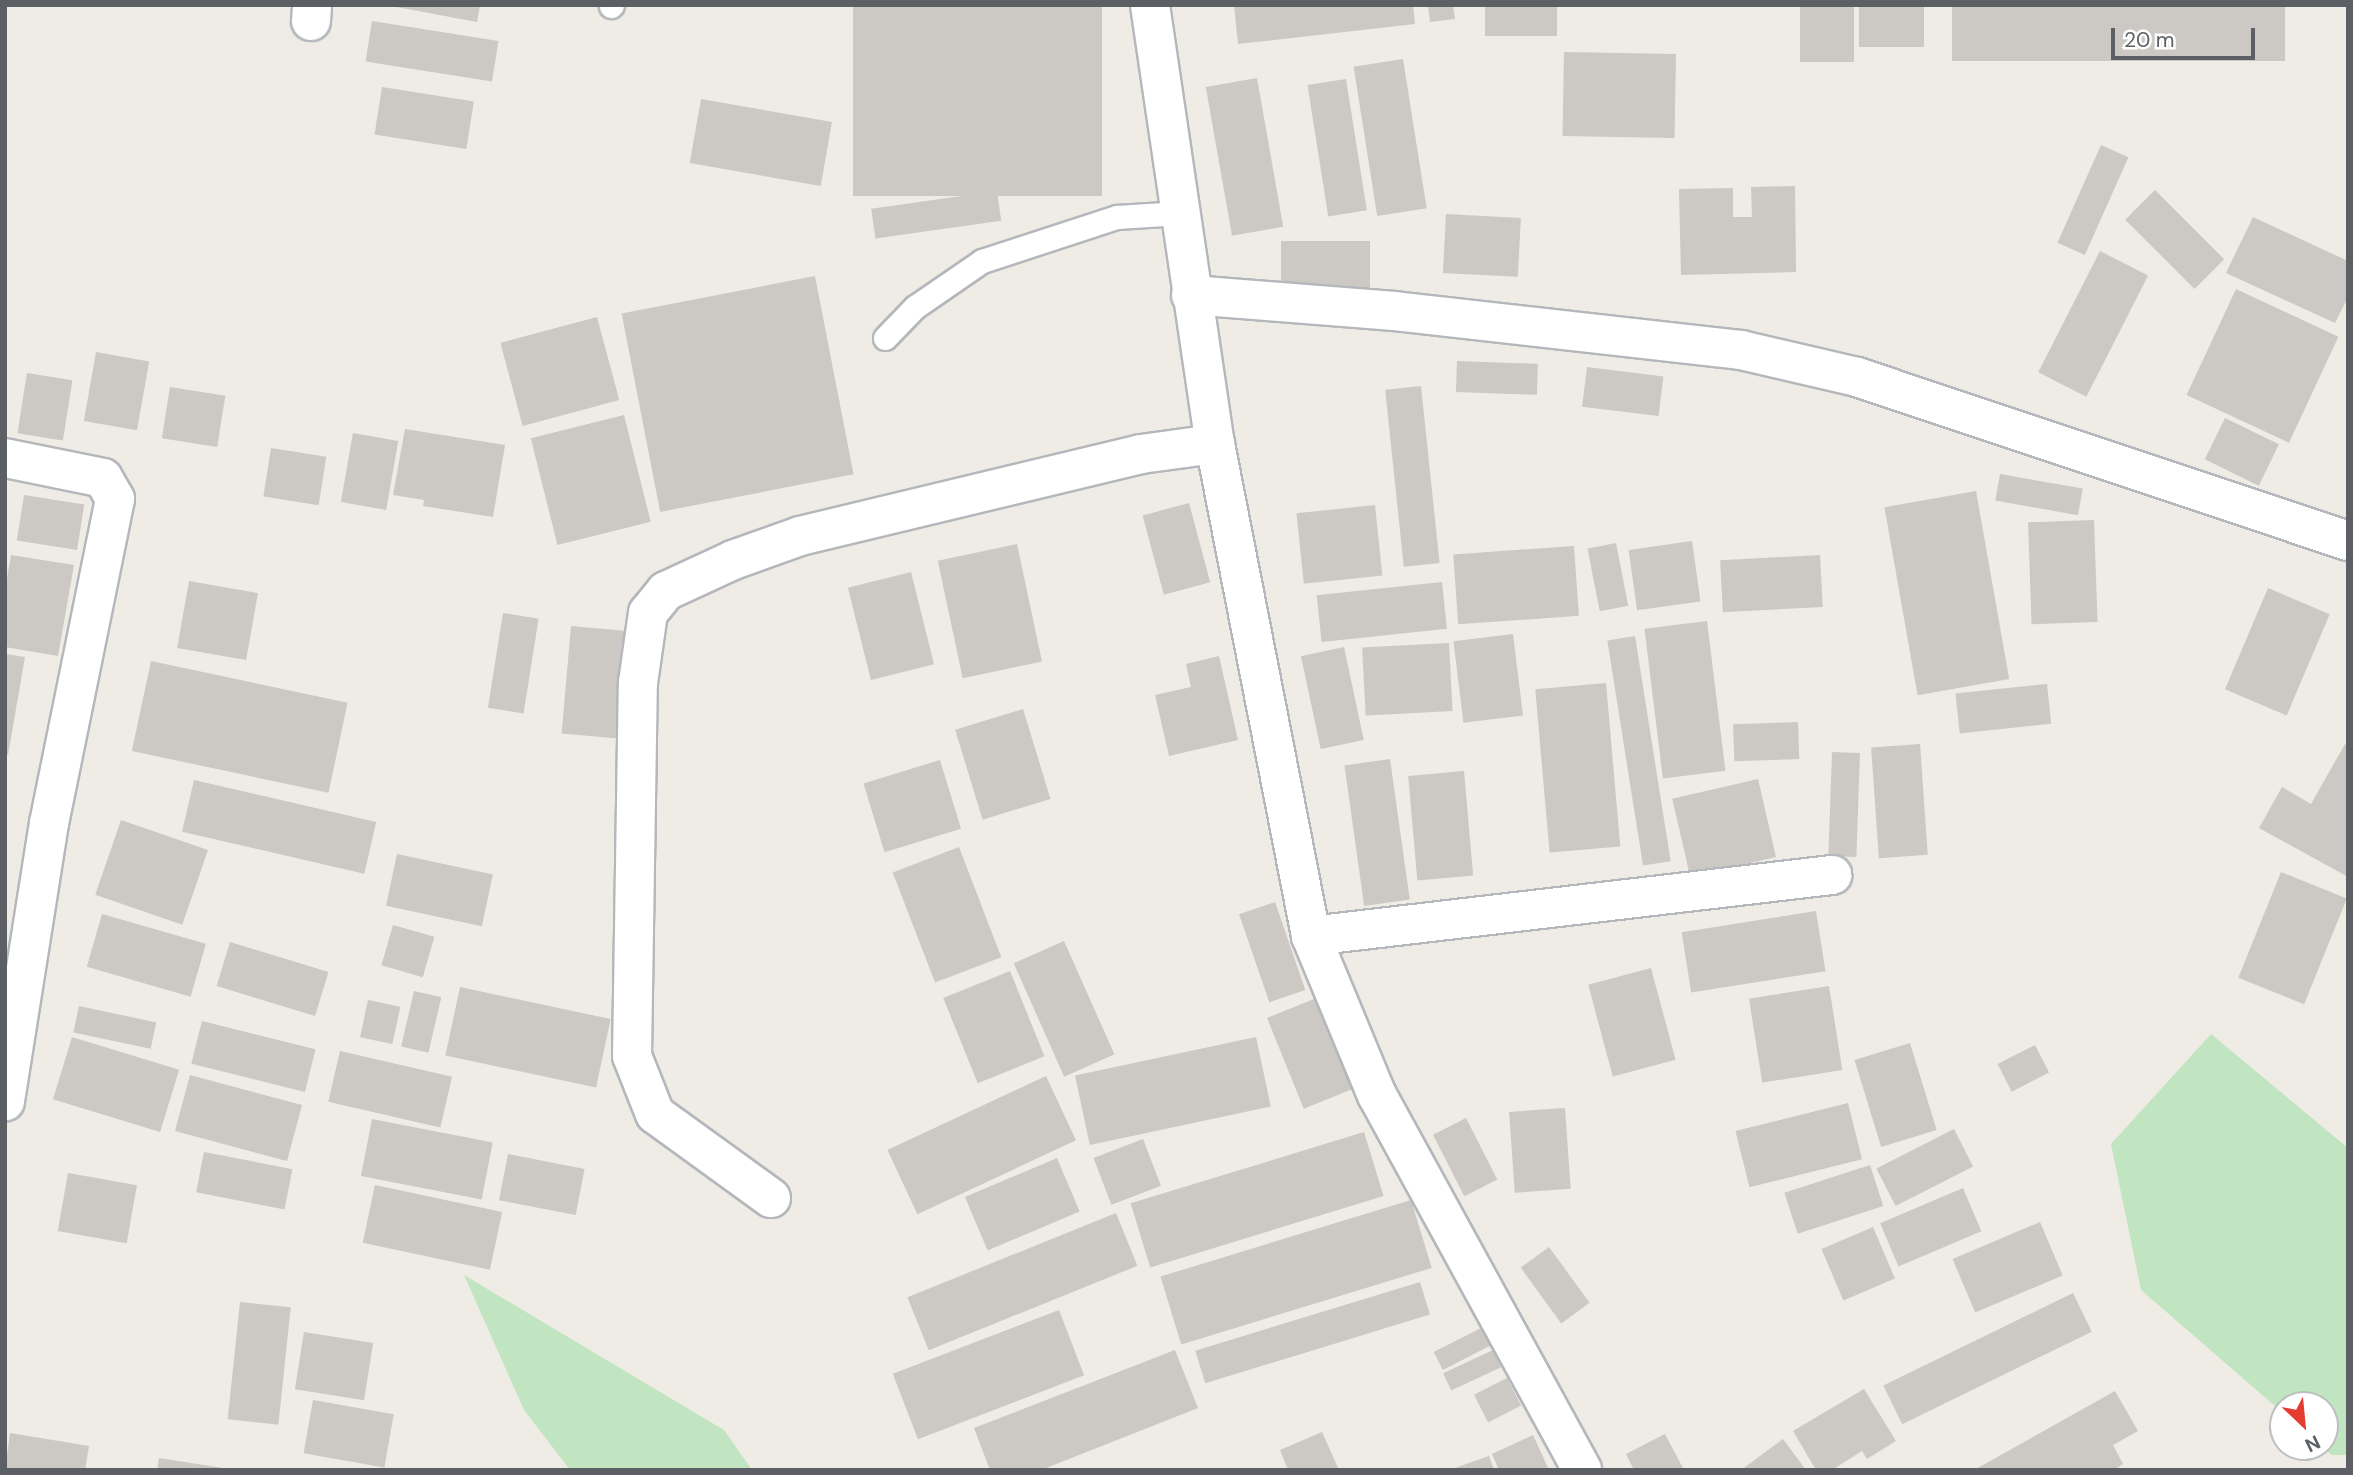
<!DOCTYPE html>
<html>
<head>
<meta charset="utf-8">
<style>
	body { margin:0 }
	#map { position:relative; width:2353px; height:1475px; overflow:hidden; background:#eeece4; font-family:"DM Sans",sans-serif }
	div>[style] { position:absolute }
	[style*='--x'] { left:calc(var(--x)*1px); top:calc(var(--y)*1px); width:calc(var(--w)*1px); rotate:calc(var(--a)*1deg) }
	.green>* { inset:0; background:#c2e5c1 }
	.building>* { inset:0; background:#ccc8c3; transform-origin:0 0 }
	.roads { filter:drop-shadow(2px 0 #b4b7bb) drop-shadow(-2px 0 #b4b7bb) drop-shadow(0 2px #b4b7bb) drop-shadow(0 -2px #b4b7bb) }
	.service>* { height:23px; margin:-11.5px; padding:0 11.5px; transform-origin:11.5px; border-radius:11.5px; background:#fff }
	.minor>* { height:38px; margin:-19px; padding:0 19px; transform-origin:19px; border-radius:19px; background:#fff }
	span { translate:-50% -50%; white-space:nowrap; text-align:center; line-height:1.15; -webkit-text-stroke:7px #fff; paint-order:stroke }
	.frame { position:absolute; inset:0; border:7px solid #5c6064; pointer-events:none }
	.north { position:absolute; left:2269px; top:1391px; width:70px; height:70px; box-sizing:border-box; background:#fff; border:2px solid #bebfc1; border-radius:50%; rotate:154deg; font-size:19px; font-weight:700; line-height:28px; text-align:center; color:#5c6064 }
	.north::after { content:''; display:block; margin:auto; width:24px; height:32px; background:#e53c32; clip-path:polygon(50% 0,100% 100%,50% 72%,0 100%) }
	.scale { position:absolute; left:2111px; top:28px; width:144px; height:32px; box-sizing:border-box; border:4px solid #5c6064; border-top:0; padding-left:9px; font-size:21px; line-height:24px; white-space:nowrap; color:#5c6064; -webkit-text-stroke:5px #fff; paint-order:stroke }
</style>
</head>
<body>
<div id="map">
	<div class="green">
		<i style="clip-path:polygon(2211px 1034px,2348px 1148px,2348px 1455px,2332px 1455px,2322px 1447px,2325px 1405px,2283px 1405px,2283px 1413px,2141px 1290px,2111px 1144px)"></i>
		<i style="clip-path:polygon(464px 1275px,724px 1430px,752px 1470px,570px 1470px,524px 1410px)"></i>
	</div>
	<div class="building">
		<i style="clip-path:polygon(386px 5px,480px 5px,477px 22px)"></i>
		<i style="left:853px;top:5px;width:249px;height:191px"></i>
		<i style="clip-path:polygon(1234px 5px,1413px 5px,1415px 24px,1238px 44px)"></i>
		<i style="clip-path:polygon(1428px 5px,1453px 5px,1455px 19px,1430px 22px)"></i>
		<i style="left:1485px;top:5px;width:72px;height:31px"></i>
		<i style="left:1800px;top:5px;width:54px;height:57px"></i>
		<i style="left:1859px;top:5px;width:65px;height:42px"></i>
		<i style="left:1952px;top:5px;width:333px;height:56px"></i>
		<i style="left:372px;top:21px;width:128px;height:41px;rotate:9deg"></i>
		<i style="left:1564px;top:52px;width:112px;height:84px;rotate:1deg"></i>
		<i style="left:1403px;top:59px;width:151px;height:50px;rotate:81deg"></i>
		<i style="left:1257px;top:78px;width:151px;height:52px;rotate:80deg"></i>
		<i style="left:1346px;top:79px;width:133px;height:39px;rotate:81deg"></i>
		<i style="left:382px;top:87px;width:93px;height:48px;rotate:9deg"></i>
		<i style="left:701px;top:99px;width:133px;height:65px;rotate:10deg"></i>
		<i style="left:2101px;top:145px;width:30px;height:107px;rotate:24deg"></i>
		<i style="clip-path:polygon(1795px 186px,1796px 272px,1681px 275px,1679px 189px,1733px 188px,1733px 217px,1752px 217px,1751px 187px)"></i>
		<i style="left:2155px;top:190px;width:98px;height:42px;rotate:45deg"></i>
		<i style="left:997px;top:191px;width:30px;height:127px;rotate:82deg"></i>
		<i style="left:1446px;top:214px;width:75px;height:59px;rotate:3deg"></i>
		<i style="clip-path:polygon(2253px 217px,2348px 261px,2348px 297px,2335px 323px,2226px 273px)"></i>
		<i style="left:1281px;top:241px;width:89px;height:50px"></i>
		<i style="left:2100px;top:251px;width:54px;height:136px;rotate:27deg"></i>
		<i style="left:815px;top:276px;width:202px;height:197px;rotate:79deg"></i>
		<i style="left:2236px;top:289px;width:113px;height:117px;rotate:25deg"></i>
		<i style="left:597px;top:317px;width:86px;height:100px;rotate:75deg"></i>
		<i style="left:96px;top:352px;width:54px;height:70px;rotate:10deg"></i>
		<i style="left:1457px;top:361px;width:81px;height:31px;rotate:2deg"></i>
		<i style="left:1587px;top:367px;width:77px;height:40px;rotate:7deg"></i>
		<i style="left:27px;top:373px;width:46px;height:61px;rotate:9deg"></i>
		<i style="left:1421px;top:386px;width:178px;height:36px;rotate:84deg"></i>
		<i style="left:170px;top:387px;width:56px;height:52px;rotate:9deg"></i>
		<i style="left:624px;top:415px;width:110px;height:96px;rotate:76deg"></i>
		<i style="left:2225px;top:418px;width:60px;height:46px;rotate:26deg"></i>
		<i style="clip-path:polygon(405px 429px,505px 445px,493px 517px,423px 506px,424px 500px,393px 495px)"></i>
		<i style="left:353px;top:433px;width:46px;height:70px;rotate:10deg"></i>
		<i style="left:271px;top:448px;width:56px;height:49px;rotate:9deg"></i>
		<i style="left:2000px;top:474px;width:84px;height:27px;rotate:10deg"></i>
		<i style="left:1976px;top:491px;width:191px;height:93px;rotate:80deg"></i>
		<i style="left:24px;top:495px;width:61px;height:46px;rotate:9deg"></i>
		<i style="left:1189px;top:503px;width:82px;height:48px;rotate:75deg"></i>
		<i style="left:1375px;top:505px;width:71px;height:79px;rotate:84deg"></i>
		<i style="left:2094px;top:520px;width:102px;height:66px;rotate:88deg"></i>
		<i style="left:1692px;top:541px;width:61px;height:64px;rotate:82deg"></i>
		<i style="left:1616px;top:543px;width:64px;height:29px;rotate:79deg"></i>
		<i style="left:1017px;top:544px;width:120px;height:81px;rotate:78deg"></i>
		<i style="left:1574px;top:546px;width:70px;height:121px;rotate:86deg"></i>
		<i style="clip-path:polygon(11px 555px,74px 565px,58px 656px,5px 647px,5px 591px)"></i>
		<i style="left:1820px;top:555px;width:52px;height:100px;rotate:87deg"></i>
		<i style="left:911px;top:572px;width:95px;height:65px;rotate:76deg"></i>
		<i style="left:189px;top:581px;width:70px;height:68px;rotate:10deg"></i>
		<i style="left:1442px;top:582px;width:47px;height:126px;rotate:84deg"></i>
		<i style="left:2268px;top:588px;width:67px;height:110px;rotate:23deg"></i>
		<i style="left:503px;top:613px;width:36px;height:96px;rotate:9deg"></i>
		<i style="left:1707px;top:621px;width:151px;height:63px;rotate:83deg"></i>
		<i style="left:571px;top:626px;width:62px;height:108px;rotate:5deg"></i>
		<i style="left:1513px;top:634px;width:82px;height:60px;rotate:83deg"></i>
		<i style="left:1635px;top:636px;width:228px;height:28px;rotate:81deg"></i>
		<i style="left:1449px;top:643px;width:68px;height:87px;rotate:87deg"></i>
		<i style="left:1344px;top:647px;width:95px;height:44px;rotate:78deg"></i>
		<i style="clip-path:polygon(5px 654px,25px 657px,8px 755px,5px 755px)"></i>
		<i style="clip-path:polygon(1219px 656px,1238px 740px,1169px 756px,1155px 695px,1191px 687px,1186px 664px)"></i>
		<i style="left:151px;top:661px;width:201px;height:92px;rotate:12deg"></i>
		<i style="left:1606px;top:683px;width:164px;height:71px;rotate:85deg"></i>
		<i style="left:2047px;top:684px;width:40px;height:92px;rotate:84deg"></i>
		<i style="left:1023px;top:709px;width:94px;height:71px;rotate:73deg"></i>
		<i style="left:1798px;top:722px;width:37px;height:65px;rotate:88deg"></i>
		<i style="left:1920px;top:744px;width:111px;height:49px;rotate:86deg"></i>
		<i style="clip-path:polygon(2345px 744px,2348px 746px,2348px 877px,2259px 828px,2282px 787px,2311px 804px)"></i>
		<i style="left:1832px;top:752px;width:28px;height:104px;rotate:2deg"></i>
		<i style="left:1390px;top:759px;width:142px;height:46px;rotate:82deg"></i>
		<i style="left:940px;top:760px;width:72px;height:80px;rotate:73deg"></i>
		<i style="left:1464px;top:771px;width:105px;height:56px;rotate:85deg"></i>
		<i style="left:1758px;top:779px;width:80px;height:88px;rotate:77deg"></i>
		<i style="left:194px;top:780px;width:187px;height:53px;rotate:13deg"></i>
		<i style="left:121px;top:820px;width:92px;height:79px;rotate:19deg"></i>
		<i style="left:959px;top:847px;width:118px;height:71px;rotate:69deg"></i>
		<i style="left:397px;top:854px;width:98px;height:53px;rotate:12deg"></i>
		<i style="left:2281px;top:872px;width:71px;height:114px;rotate:22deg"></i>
		<i style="left:1275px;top:902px;width:93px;height:38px;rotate:71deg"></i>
		<i style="left:1816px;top:911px;width:61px;height:136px;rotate:81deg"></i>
		<i style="left:102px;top:914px;width:108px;height:55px;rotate:16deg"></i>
		<i style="left:393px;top:925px;width:43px;height:42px;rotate:16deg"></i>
		<i style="left:1064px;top:941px;width:124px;height:55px;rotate:66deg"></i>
		<i style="left:230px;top:942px;width:103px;height:46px;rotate:17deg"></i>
		<i style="left:1651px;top:968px;width:95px;height:65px;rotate:75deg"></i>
		<i style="left:1010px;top:971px;width:92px;height:72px;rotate:68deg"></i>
		<i style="left:1829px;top:986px;width:85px;height:81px;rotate:81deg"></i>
		<i style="left:460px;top:987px;width:154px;height:70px;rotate:12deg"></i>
		<i style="left:414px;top:991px;width:28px;height:57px;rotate:13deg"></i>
		<i style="left:1319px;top:997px;width:98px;height:56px;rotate:68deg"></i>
		<i style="left:368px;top:1000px;width:33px;height:38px;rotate:12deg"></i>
		<i style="left:79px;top:1006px;width:79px;height:27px;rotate:12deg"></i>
		<i style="left:202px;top:1021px;width:117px;height:44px;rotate:14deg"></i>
		<i style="left:72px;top:1037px;width:112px;height:65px;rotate:17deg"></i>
		<i style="left:1256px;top:1037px;width:71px;height:185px;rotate:78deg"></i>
		<i style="left:1910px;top:1043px;width:91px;height:58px;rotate:73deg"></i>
		<i style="left:2035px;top:1045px;width:31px;height:42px;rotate:63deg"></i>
		<i style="left:340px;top:1051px;width:115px;height:52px;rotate:13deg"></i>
		<i style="left:190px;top:1075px;width:116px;height:58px;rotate:15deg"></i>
		<i style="left:1046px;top:1076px;width:71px;height:175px;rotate:65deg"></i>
		<i style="left:1848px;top:1103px;width:58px;height:116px;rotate:76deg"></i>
		<i style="left:1565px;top:1108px;width:81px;height:56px;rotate:86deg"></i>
		<i style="left:1466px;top:1118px;width:69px;height:37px;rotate:63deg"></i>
		<i style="left:372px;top:1119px;width:123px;height:58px;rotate:11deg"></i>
		<i style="left:1954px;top:1129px;width:42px;height:87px;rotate:63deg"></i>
		<i style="left:1364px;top:1132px;width:67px;height:244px;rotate:73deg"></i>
		<i style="left:1143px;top:1139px;width:50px;height:53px;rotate:69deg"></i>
		<i style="left:204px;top:1152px;width:90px;height:41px;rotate:11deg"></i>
		<i style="left:508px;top:1154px;width:78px;height:47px;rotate:11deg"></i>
		<i style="left:1057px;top:1158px;width:58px;height:100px;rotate:67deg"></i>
		<i style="left:1870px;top:1165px;width:43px;height:90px;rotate:72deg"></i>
		<i style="left:68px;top:1173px;width:70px;height:59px;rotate:10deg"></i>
		<i style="left:375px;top:1185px;width:130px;height:59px;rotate:12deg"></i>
		<i style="left:1963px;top:1188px;width:47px;height:90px;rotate:67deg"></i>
		<i style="left:1411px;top:1200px;width:71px;height:262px;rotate:73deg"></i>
		<i style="left:1116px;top:1213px;width:57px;height:225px;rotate:68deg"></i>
		<i style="left:2040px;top:1222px;width:58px;height:95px;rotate:67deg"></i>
		<i style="left:1873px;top:1227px;width:56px;height:56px;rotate:67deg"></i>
		<i style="left:1549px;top:1247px;width:69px;height:35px;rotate:54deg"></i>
		<i style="left:1420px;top:1282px;width:34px;height:235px;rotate:73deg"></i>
		<i style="left:2073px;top:1293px;width:43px;height:211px;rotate:64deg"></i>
		<i style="left:240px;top:1302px;width:51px;height:118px;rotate:6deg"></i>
		<i style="left:1059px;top:1310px;width:70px;height:178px;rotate:69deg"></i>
		<i style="left:1481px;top:1328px;width:20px;height:53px;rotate:63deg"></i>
		<i style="left:304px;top:1332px;width:70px;height:58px;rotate:9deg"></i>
		<i style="clip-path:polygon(1175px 1350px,1198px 1408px,1041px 1470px,990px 1470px,974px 1428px)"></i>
		<i style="left:1493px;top:1350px;width:19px;height:55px;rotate:65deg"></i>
		<i style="left:1507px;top:1378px;width:31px;height:37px;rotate:63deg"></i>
		<i style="clip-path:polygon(1864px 1389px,1896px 1441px,1867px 1459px,1862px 1451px,1832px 1470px,1816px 1470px,1793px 1431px)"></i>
		<i style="clip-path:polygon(2115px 1391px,2138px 1431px,2113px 1445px,2123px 1464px,2114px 1470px,1974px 1470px)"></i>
		<i style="left:313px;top:1400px;width:82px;height:54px;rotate:10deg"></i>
		<i style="clip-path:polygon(1322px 1432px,1339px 1470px,1288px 1470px,1280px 1450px)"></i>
		<i style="clip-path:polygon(10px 1433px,89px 1446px,85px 1470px,5px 1470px)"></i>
		<i style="clip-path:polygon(1665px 1434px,1684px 1470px,1634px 1470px,1626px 1454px)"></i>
		<i style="clip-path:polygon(1533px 1435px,1549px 1470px,1499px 1470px,1492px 1454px)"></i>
		<i style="clip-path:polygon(1783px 1439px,1806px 1470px,1741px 1470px)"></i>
		<i style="clip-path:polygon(1489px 1456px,1494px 1470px,1452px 1470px,1452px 1469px)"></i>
		<i style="clip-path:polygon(159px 1458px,223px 1468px,223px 1470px,157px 1470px)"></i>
	</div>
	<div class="roads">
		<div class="service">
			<i style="--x:611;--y:6;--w:1;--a:-45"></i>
			<i style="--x:885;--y:338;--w:43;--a:-45.9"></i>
			<i style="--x:915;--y:307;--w:81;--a:-34.5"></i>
			<i style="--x:982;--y:261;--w:142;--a:-18.1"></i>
			<i style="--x:1117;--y:217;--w:63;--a:-3.6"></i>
		</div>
		<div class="minor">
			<i style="--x:1150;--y:5;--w:444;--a:81.6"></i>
			<i style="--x:1215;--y:444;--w:501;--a:78.96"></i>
			<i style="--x:1311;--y:936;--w:172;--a:67.5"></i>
			<i style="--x:1377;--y:1095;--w:427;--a:61.3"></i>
			<i style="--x:311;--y:21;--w:16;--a:-86"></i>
			<i style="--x:1191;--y:295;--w:204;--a:4.5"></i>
			<i style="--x:1394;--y:311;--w:349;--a:6.4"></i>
			<i style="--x:1741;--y:350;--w:119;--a:13.1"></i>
			<i style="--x:1857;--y:377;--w:518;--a:18.47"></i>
			<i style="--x:5;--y:458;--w:100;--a:11.5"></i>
			<i style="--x:103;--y:478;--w:24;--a:60"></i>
			<i style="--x:115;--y:499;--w:331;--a:101.5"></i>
			<i style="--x:49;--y:823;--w:282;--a:99"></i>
			<i style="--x:1311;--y:936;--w:525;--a:-6.68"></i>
			<i style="--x:771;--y:1198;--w:143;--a:-144.1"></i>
			<i style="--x:655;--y:1114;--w:62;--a:-111.6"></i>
			<i style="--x:632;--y:1056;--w:373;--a:-89.1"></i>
			<i style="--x:638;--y:683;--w:71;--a:-81.9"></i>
			<i style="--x:648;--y:613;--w:28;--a:-51"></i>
			<i style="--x:666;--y:591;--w:74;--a:-24.8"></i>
			<i style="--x:733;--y:560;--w:71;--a:-19.7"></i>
			<i style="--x:800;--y:536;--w:351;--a:-13.5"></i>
			<i style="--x:1141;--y:454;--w:75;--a:-7.7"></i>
		</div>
	</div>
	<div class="frame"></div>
	<div class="north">N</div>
	<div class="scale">20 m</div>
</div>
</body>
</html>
